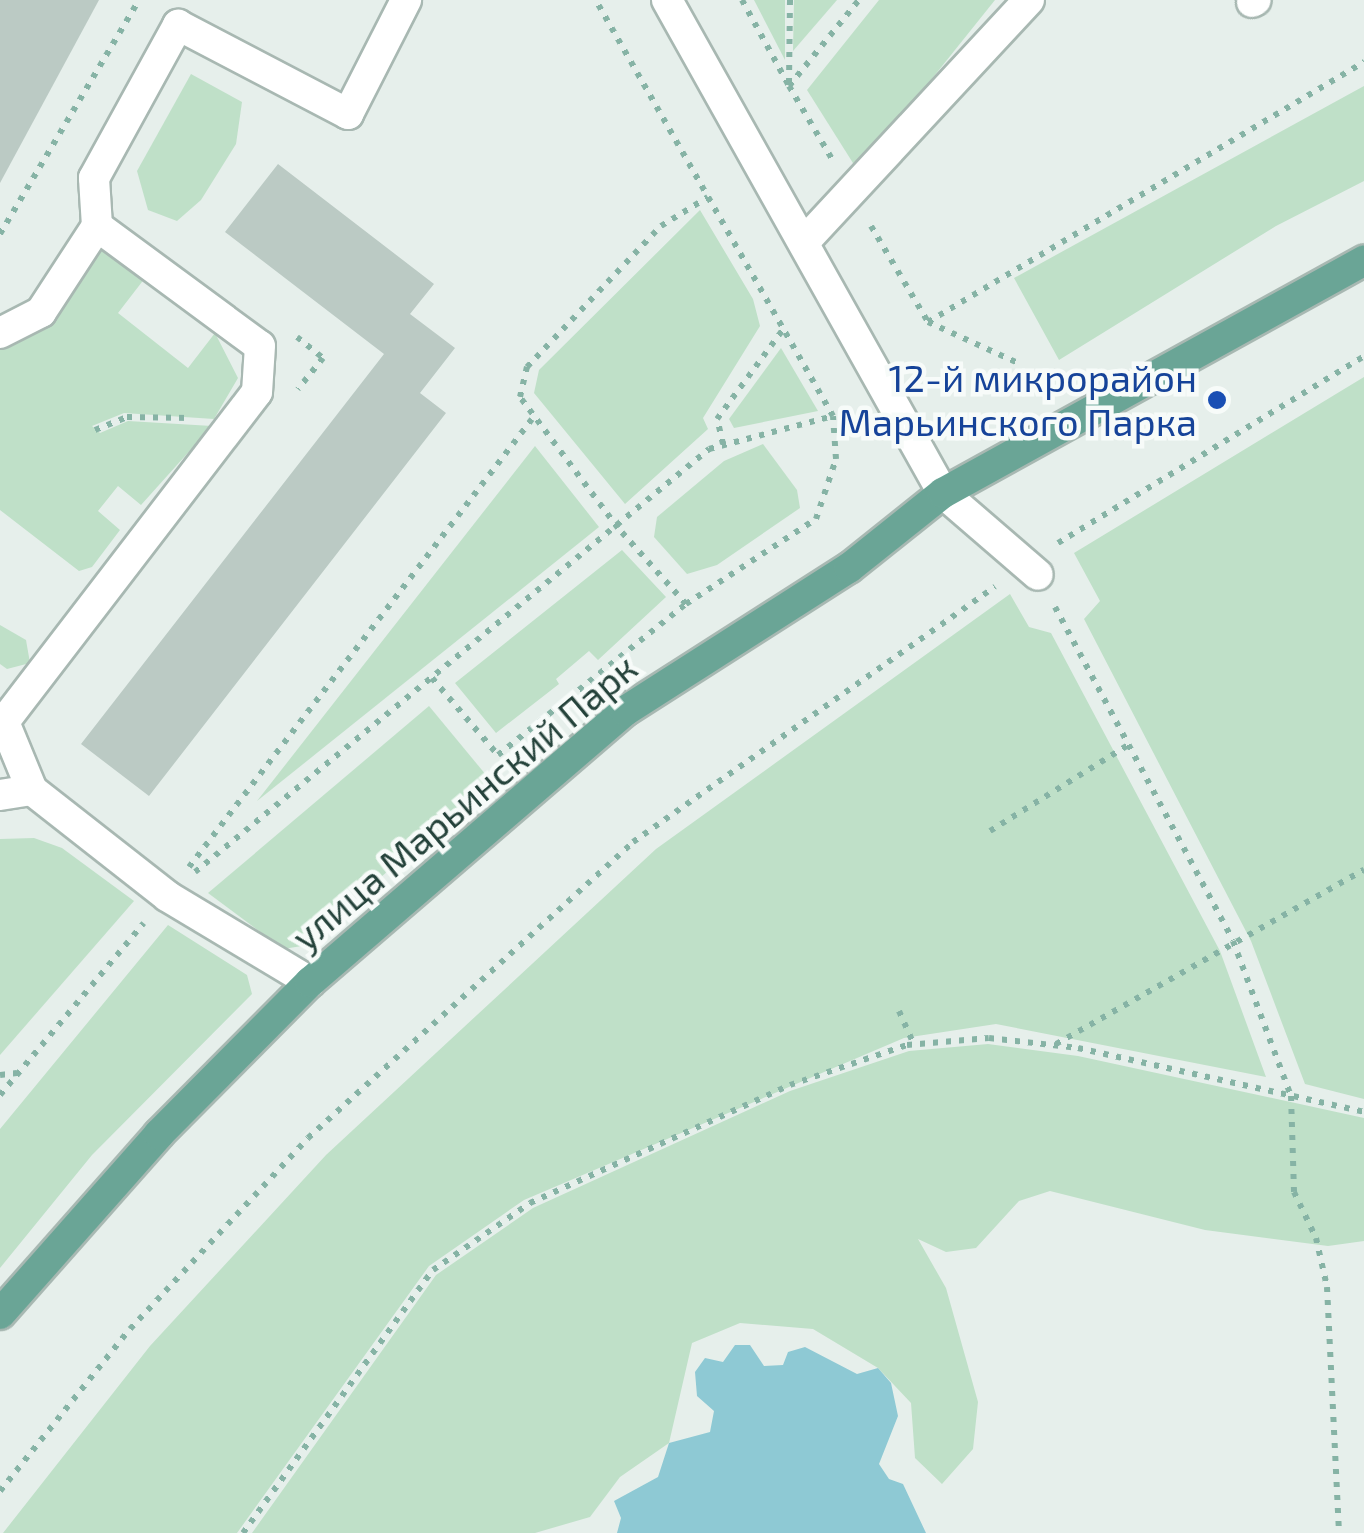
<!DOCTYPE html>
<html>
<head>
<meta charset="utf-8">
<style>
	body { margin:0 }
	#map { position:relative; width:1364px; height:1533px; overflow:hidden; background:#e6efeb; font-family:"Exo 2",sans-serif }
	div>[style] { position:absolute }
	[style*='--x'] { left:calc(var(--x)*1px); top:calc(var(--y)*1px); width:calc(var(--w)*1px); rotate:calc(var(--a)*1deg) }
	.green>* { inset:0; background:#bfe0c8 }
	.water>* { inset:0; background:#8ec9d4 }
	.building>* { inset:0; background:#bbcac4 }
	.path>* { height:6px; margin-top:-3px; transform-origin:0; background:repeating-linear-gradient(90deg,#86b3a5 0 5px,transparent 0 13px) }
	.roads { filter:drop-shadow(2px 0 #a8b8b2) drop-shadow(-2px 0 #a8b8b2) drop-shadow(0 2px #a8b8b2) drop-shadow(0 -2px #a8b8b2) }
	.minor>* { height:30px; margin:-15px; padding:0 15px; transform-origin:15px; border-radius:15px; background:#fff }
	.major>* { height:30px; margin:-15px; padding:0 15px; transform-origin:15px; border-radius:15px; background:#6aa596 }
	.dots>* { width:28px; height:28px; translate:-50% -50%; box-sizing:border-box; border:5px solid #f7fbf9; border-radius:50% }
	span { translate:-50% -50%; white-space:nowrap; text-align:center; line-height:1.15; -webkit-text-stroke:9px #f7fbf9; paint-order:stroke }
	.transit-label { font-size:38px; color:#164399 }
	.right { translate:-100% -50%; text-align:right }
	.street-label { font-size:38px; color:#24423a }
</style>
</head>
<body>
<div id="map">
	<div class="green">
		<i style="clip-path:polygon(754px 0,785px 0,785px 60px)"></i>
		<i style="clip-path:polygon(794px 0,837px 0,793px 51px)"></i>
		<i style="clip-path:polygon(879px 0,995px 0,858px 171px,807px 90px)"></i>
		<i style="clip-path:polygon(191px 74px,242px 102px,236px 144px,201px 200px,177px 221px,148px 210px,137px 171px)"></i>
		<i style="clip-path:polygon(1364px 86px,1364px 181px,1276px 226px,1059px 360px,1014px 278px)"></i>
		<i style="clip-path:polygon(700px 210px,753px 299px,760px 326px,703px 418px,708px 429px,625px 504px,534px 393px,539px 370px)"></i>
		<i style="clip-path:polygon(97px 246px,145px 278px,118px 313px,188px 368px,215px 333px,238px 378px,214px 419px,124px 413px,92px 426px,100px 433px,128px 421px,212px 426px,141px 505px,118px 486px,98px 511px,120px 530px,92px 567px,79px 571px,0 510px,0 343px)"></i>
		<i style="clip-path:polygon(781px 348px,818px 411px,734px 428px,729px 419px)"></i>
		<i style="clip-path:polygon(1364px 377px,1364px 1099px,1305px 1084px,1251px 941px,1084px 619px,1100px 601px,1074px 553px)"></i>
		<i style="clip-path:polygon(763px 444px,797px 490px,800px 508px,717px 565px,687px 574px,654px 537px,657px 517px,724px 461px)"></i>
		<i style="clip-path:polygon(535px 446px,599px 527px,257px 801px)"></i>
		<i style="clip-path:polygon(622px 550px,666px 597px,598px 660px,589px 651px,556px 679px,559px 684px,496px 733px,455px 683px)"></i>
		<i style="clip-path:polygon(1010px 594px,1029px 627px,1051px 633px,1220px 951px,1266px 1077px,996px 1024px,904px 1038px,524px 1200px,429px 1266px,237px 1533px,3px 1533px,150px 1346px,326px 1155px,656px 849px)"></i>
		<i style="clip-path:polygon(0 625px,26px 640px,30px 663px,7px 669px,0 664px)"></i>
		<i style="clip-path:polygon(429px 706px,491px 781px,302px 946px,283px 949px,208px 893px)"></i>
		<i style="clip-path:polygon(34px 838px,62px 848px,134px 901px,0 1055px,0 839px)"></i>
		<i style="clip-path:polygon(168px 925px,247px 975px,252px 994px,92px 1155px,0 1268px,0 1129px)"></i>
		<i style="clip-path:polygon(988px 1044px,1078px 1056px,1364px 1118px,1364px 1241px,1328px 1246px,1205px 1230px,1050px 1191px,1019px 1201px,976px 1248px,946px 1252px,918px 1239px,946px 1288px,978px 1402px,973px 1449px,942px 1484px,915px 1458px,911px 1403px,878px 1368px,813px 1329px,740px 1323px,692px 1343px,669px 1443px,620px 1477px,590px 1517px,535px 1533px,252px 1533px,436px 1275px,533px 1208px,790px 1091px,909px 1051px)"></i>
	</div>
	<div class="water">
		<i style="clip-path:polygon(735px 1345px,750px 1345px,764px 1366px,783px 1365px,788px 1352px,805px 1347px,857px 1374px,878px 1368px,891px 1383px,898px 1416px,879px 1464px,889px 1479px,903px 1484px,926px 1533px,617px 1533px,621px 1518px,614px 1501px,658px 1477px,669px 1443px,710px 1432px,714px 1411px,697px 1396px,695px 1372px,705px 1358px,723px 1362px)"></i>
	</div>
	<div class="building">
		<i style="clip-path:polygon(0 0,99px 0,0 183px)"></i>
		<i style="clip-path:polygon(278px 164px,434px 284px,410px 314px,455px 348px,420px 393px,446px 413px,149px 796px,81px 744px,384px 354px,225px 232px)"></i>
	</div>
	<div class="path">
		<i style="--x:742;--y:0;--w:98;--a:61.3"></i>
		<i style="--x:789;--y:86;--w:111;--a:-50.9"></i>
		<i style="--x:790;--y:0;--w:86;--a:90.7"></i>
		<i style="--x:789;--y:86;--w:85;--a:59.5"></i>
		<i style="--x:871;--y:226;--w:112;--a:59.3"></i>
		<i style="--x:928;--y:322;--w:101;--a:24.5"></i>
		<i style="--x:0;--y:234;--w:272;--a:-59.3"></i>
		<i style="--x:928;--y:322;--w:508;--a:-30.81"></i>
		<i style="--x:297;--y:337;--w:33;--a:39"></i>
		<i style="--x:323;--y:358;--w:40;--a:129"></i>
		<i style="--x:95;--y:430;--w:35;--a:-22"></i>
		<i style="--x:127;--y:417;--w:64;--a:0.9"></i>
		<i style="--x:723;--y:444;--w:26;--a:-103"></i>
		<i style="--x:717;--y:419;--w:113;--a:-53.6"></i>
		<i style="--x:1058;--y:543;--w:359;--a:-31.4"></i>
		<i style="--x:686;--y:604;--w:102;--a:-131.8"></i>
		<i style="--x:618;--y:528;--w:164;--a:-126.8"></i>
		<i style="--x:520;--y:397;--w:31;--a:-77"></i>
		<i style="--x:527;--y:367;--w:195;--a:-46.5"></i>
		<i style="--x:661;--y:226;--w:55;--a:-31.7"></i>
		<i style="--x:1055;--y:607;--w:378;--a:61.9"></i>
		<i style="--x:1233;--y:941;--w:165;--a:69.5"></i>
		<i style="--x:1291;--y:1096;--w:96;--a:88.2"></i>
		<i style="--x:1294;--y:1192;--w:51;--a:64.4"></i>
		<i style="--x:1316;--y:1238;--w:50;--a:77.3"></i>
		<i style="--x:1327;--y:1287;--w:246;--a:87.2"></i>
		<i style="--x:432;--y:678;--w:101;--a:49.4"></i>
		<i style="--x:498;--y:755;--w:241;--a:-38.8"></i>
		<i style="--x:686;--y:604;--w:155;--a:-33.2"></i>
		<i style="--x:816;--y:519;--w:63;--a:-71.6"></i>
		<i style="--x:836;--y:459;--w:43;--a:-94"></i>
		<i style="--x:833;--y:416;--w:479;--a:-119.7"></i>
		<i style="--x:990;--y:831;--w:163;--a:-31.9"></i>
		<i style="--x:189;--y:867;--w:564;--a:-52.56"></i>
		<i style="--x:195;--y:872;--w:666;--a:-39.45"></i>
		<i style="--x:709;--y:449;--w:128;--a:-14.9"></i>
		<i style="--x:899;--y:1011;--w:37;--a:66"></i>
		<i style="--x:1056;--y:1044;--w:354;--a:-29.5"></i>
		<i style="--x:0;--y:1075;--w:17;--a:-7"></i>
		<i style="--x:0;--y:1095;--w:224;--a:-50.1"></i>
		<i style="--x:0;--y:1491;--w:208;--a:-51.3"></i>
		<i style="--x:130;--y:1329;--w:261;--a:-47"></i>
		<i style="--x:308;--y:1138;--w:440;--a:-42.3"></i>
		<i style="--x:633;--y:842;--w:443;--a:-35.2"></i>
		<i style="--x:243;--y:1533;--w:324;--a:-54.2"></i>
		<i style="--x:433;--y:1270;--w:118;--a:-34.6"></i>
		<i style="--x:530;--y:1203;--w:286;--a:-24.4"></i>
		<i style="--x:790;--y:1085;--w:124;--a:-18.9"></i>
		<i style="--x:907;--y:1045;--w:82;--a:-4.9"></i>
		<i style="--x:989;--y:1038;--w:90;--a:6.4"></i>
		<i style="--x:1078;--y:1048;--w:293;--a:12.6"></i>
	</div>
	<div class="roads">
		<div class="minor">
			<i style="--x:667;--y:0;--w:565;--a:60.76"></i>
			<i style="--x:943;--y:493;--w:125;--a:40.8"></i>
			<i style="--x:1252;--y:2;--w:4;--a:-27"></i>
			<i style="--x:97;--y:226;--w:48;--a:-93.6"></i>
			<i style="--x:94;--y:178;--w:175;--a:-61.2"></i>
			<i style="--x:178;--y:25;--w:192;--a:27.6"></i>
			<i style="--x:348;--y:114;--w:128;--a:-63"></i>
			<i style="--x:805;--y:241;--w:329;--a:-47.1"></i>
			<i style="--x:0;--y:333;--w:46;--a:-27.1"></i>
			<i style="--x:41;--y:312;--w:103;--a:-56.9"></i>
			<i style="--x:97;--y:226;--w:202;--a:36.4"></i>
			<i style="--x:260;--y:346;--w:46;--a:93.7"></i>
			<i style="--x:257;--y:392;--w:416;--a:127.5"></i>
			<i style="--x:4;--y:722;--w:74;--a:67.6"></i>
			<i style="--x:0;--y:795;--w:32;--a:-9"></i>
			<i style="--x:32;--y:790;--w:172;--a:38.1"></i>
			<i style="--x:167;--y:896;--w:167;--a:31"></i>
		</div>
		<div class="major">
			<i style="--x:0;--y:1314;--w:240;--a:-48.5"></i>
			<i style="--x:159;--y:1134;--w:214;--a:-45.2"></i>
			<i style="--x:310;--y:982;--w:416;--a:-40.7"></i>
			<i style="--x:625;--y:711;--w:266;--a:-32.6"></i>
			<i style="--x:849;--y:568;--w:120;--a:-38.6"></i>
			<i style="--x:943;--y:493;--w:481;--a:-28.9"></i>
		</div>
	</div>
	<div class="dots">
		<i style="left:1217px;top:400px;background:#1a4fb4"></i>
	</div>
	<div class="transit-label">
		<span class="right" style="left:1197px;top:400px">12-й микрорайон<br>Марьинского Парка</span>
	</div>
	<div class="street-label">
		<span style="left:464px;top:802px;rotate:-40deg">улица Марьинский Парк</span>
	</div>
</div>
</body>
</html>
